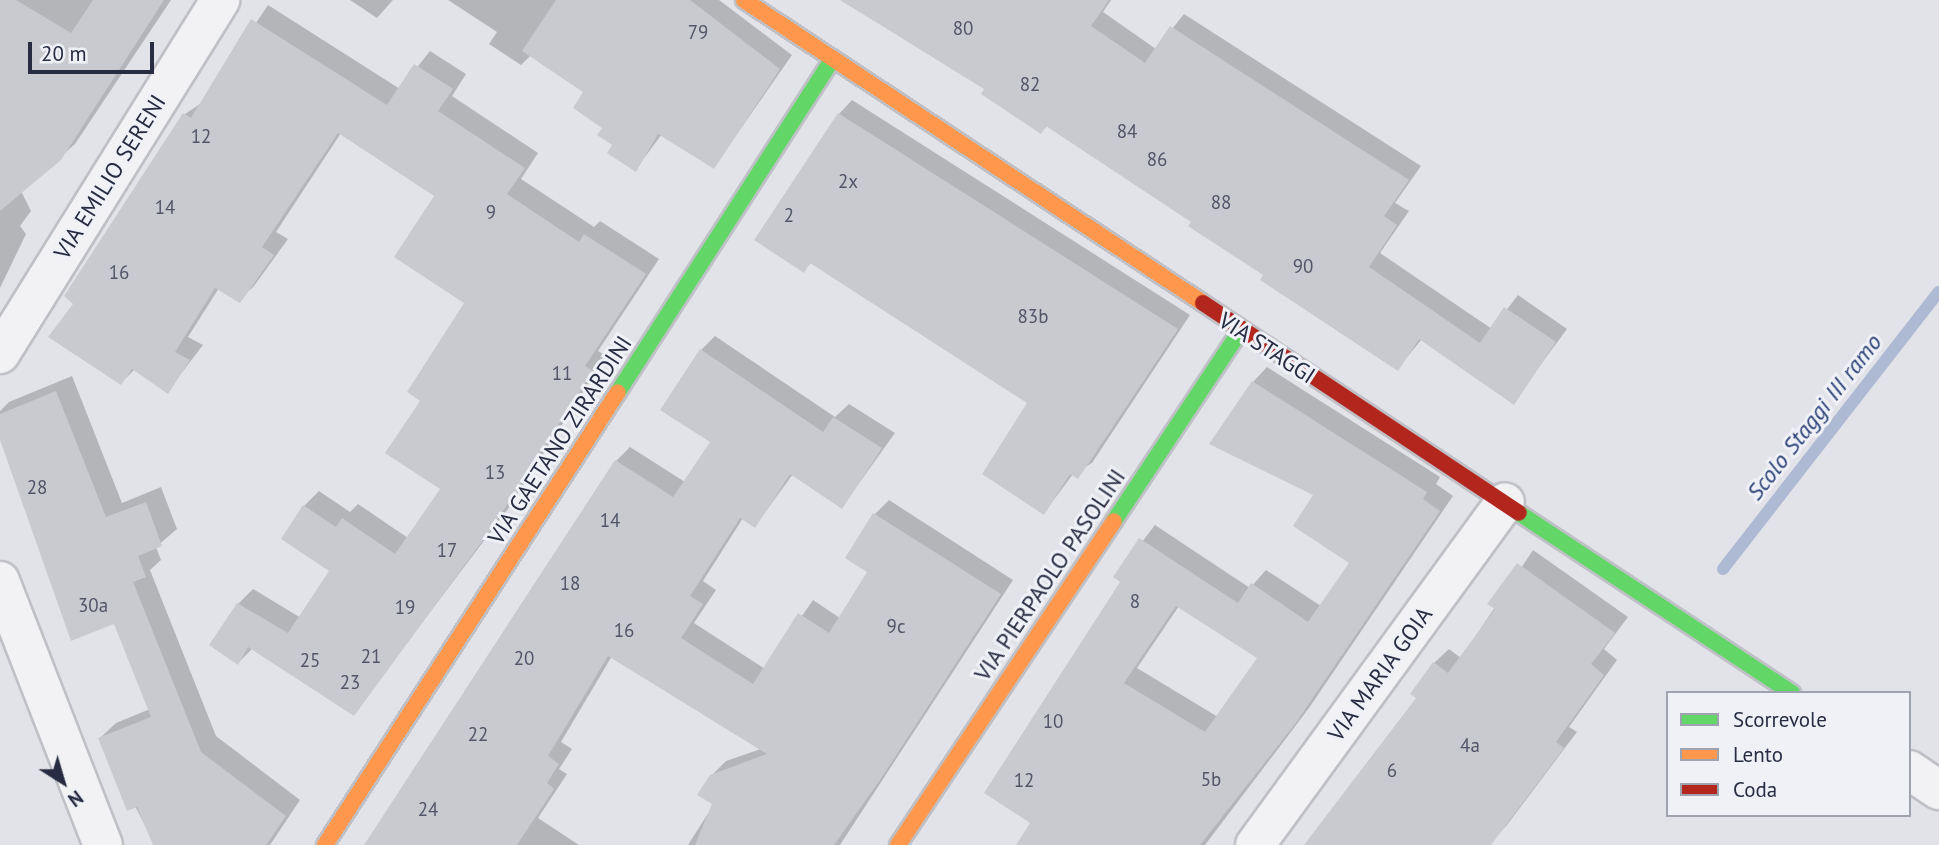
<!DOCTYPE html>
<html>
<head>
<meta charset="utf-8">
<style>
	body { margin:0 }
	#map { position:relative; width:1939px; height:845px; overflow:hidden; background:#e2e3e8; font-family:"PT Sans",sans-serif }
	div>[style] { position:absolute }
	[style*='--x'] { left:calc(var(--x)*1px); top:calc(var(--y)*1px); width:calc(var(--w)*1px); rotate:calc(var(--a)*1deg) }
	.shadow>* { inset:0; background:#0003 }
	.stream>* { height:12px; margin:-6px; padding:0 6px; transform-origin:6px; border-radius:6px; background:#aebad4 }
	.building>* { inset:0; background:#c9cad0 }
	.roads { filter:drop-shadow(2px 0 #bfc0c6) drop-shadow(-2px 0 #bfc0c6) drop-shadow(0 2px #bfc0c6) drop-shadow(0 -2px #bfc0c6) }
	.street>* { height:38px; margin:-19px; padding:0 19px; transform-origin:19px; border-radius:19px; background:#f2f2f4 }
	.fast>* { height:16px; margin:-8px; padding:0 8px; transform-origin:8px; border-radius:8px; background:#63d668 }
	.slow>* { height:16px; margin:-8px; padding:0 8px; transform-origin:8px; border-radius:8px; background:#ff974d }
	.jam>* { height:16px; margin:-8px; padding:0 8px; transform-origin:8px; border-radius:8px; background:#b3261e }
	span { translate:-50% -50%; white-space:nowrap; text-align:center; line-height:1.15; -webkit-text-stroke:6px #eff1f7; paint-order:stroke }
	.number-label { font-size:19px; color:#515567 }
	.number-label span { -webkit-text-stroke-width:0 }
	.street-label { font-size:23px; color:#272c42 }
	.water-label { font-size:24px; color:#2e4379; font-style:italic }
	.legend { position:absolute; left:1666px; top:691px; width:245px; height:126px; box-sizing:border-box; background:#eff1f7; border:2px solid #9fa2af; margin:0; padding:9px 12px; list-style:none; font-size:21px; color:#272c42 }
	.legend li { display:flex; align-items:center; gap:14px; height:35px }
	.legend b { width:35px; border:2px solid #9fa2af }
	.north { position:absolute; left:28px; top:747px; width:70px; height:70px; -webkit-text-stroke:5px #eff1f7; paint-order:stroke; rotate:143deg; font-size:19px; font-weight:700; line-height:28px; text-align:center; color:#272c42 }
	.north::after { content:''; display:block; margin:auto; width:24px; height:32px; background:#272c42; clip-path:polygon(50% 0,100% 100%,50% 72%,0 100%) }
	.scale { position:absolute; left:28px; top:42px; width:126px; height:32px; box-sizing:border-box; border:4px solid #272c42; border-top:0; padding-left:9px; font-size:21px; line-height:24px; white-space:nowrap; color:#272c42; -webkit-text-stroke:5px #eff1f7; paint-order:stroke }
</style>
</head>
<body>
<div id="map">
	<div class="shadow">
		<i style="clip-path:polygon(0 0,171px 0,75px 144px,21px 191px,31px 211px,20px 226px,26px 234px,0 288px)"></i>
		<i style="clip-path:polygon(350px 0,393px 0,377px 18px)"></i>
		<i style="clip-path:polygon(448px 0,719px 0,792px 55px,714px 167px,662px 134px,636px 169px,586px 92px,531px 55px,521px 65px,489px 44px,497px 32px)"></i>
		<i style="clip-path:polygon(848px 0,1111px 0,1103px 12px,1156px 49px,1184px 14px,1421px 166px,1395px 203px,1409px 211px,1380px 253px,1492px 329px,1518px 295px,1567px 329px,1513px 402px,1422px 339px,1398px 368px,1194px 221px,1048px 125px,1041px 132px,986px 89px)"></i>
		<i style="clip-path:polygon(268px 5px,400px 89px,430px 51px,466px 74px,452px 96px,538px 153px,521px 179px,594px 227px,600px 221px,659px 259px,598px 351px,606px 356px,508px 509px,353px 714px,253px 648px,238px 663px,238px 604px,253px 589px,301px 618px,332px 570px,304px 506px,319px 491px,350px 512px,358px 504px,408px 538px,442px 488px,423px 400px,467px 302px,436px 196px,341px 133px,276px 232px,288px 239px,254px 286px,239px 300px,219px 288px,188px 337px,203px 345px,167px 392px,135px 369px,121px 383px,75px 303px,185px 114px,203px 102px)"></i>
		<i style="clip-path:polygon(852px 100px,1190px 315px,1092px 463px,1073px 474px,1044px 513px,1030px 403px,812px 262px,803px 271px,839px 114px)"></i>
		<i style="clip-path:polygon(715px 336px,835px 417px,849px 404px,895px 433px,842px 507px,793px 474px,755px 526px,743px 518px,703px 581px,716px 590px,694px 623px,765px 669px,813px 600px,840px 618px,869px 571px,875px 514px,889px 500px,1013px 580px,840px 845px,688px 845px,714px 804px,711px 776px,726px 761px,761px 749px,612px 656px,561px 742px,572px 749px,559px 769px,567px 774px,538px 818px,579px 845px,366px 845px,616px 461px,630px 447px,685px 482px,712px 442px,701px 350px)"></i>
		<i style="clip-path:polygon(evenodd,1267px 367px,1440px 477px,1436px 484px,1453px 496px,1309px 708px,1205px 845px,1018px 845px,1033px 823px,1123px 581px,1116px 576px,1155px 525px,1250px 588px,1266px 570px,1321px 606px,1352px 562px,1253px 382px,1267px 367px,1179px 606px,1260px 658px,1218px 717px,1137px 668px,1179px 606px)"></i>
		<i style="clip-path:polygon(72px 376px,122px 503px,161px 487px,177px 529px,156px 547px,161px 560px,150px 570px,216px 736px,300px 800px,270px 845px,155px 845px,100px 738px,116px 723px,150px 709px,115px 622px,0 437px,0 411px,9px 402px)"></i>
		<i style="clip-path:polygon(1533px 550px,1628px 617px,1604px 649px,1617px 660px,1569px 727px,1577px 732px,1507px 825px,1493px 839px,1467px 845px,1306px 845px,1418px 698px,1434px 663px,1449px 649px,1461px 658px)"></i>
	</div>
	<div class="stream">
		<i style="--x:1723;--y:569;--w:351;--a:-52.1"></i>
	</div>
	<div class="building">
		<i style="clip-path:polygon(0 0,16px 0,71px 33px,93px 0,164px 0,61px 160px,0 211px)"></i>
		<i style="clip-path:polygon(556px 0,690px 0,780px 69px,714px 169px,658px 134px,636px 172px,607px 153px,612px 145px,597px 135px,602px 128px,573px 108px,583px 92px,522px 51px)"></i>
		<i style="clip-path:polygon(840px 0,1109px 0,1091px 26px,1145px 63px,1170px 26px,1409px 180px,1384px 216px,1397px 225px,1369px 267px,1480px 343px,1504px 307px,1556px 342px,1514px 405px,1419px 339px,1398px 371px,1260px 280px,1263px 275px,1188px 226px,1191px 222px,1046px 126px,1041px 134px,981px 94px,984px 89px)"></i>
		<i style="clip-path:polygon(251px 19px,387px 105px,414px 64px,453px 89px,438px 111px,525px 168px,507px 194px,579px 242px,584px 234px,646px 274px,585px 366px,593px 371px,494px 525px,354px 716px,248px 647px,238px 665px,209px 645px,237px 603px,288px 633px,329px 571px,281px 539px,303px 505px,336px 527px,342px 518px,395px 554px,440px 489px,385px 453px,420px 401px,407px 392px,464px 303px,394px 257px,434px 196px,338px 133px,262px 247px,274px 255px,240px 303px,215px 288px,175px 352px,190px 360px,168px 394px,132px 369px,121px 385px,48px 337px,73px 304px,64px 296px,183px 113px,191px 118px)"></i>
		<i style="clip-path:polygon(838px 113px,1178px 329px,1078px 479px,1070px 474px,1044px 515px,982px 474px,1027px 403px,810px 263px,804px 273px,754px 240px)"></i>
		<i style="clip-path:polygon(700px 349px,823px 432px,833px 417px,882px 448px,842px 509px,790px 474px,755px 528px,740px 518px,690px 596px,703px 604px,681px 638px,753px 684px,798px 613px,829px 633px,867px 572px,845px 558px,873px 513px,1001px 594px,882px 777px,834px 845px,695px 845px,712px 804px,697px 795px,710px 775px,767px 754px,608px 656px,548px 756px,559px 764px,547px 783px,554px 789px,517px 845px,364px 845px,615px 460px,673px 497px,710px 442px,660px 410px)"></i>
		<i style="clip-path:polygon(evenodd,1252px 381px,1427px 492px,1423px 499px,1440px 511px,1295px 724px,1200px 845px,1016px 845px,1030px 823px,984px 793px,1120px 582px,1113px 577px,1139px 538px,1238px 603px,1251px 583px,1308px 622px,1349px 563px,1293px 526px,1313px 495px,1209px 444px,1252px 381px,1176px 606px,1257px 658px,1205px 732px,1124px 683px,1176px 606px)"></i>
		<i style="clip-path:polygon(56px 391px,106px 517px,146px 502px,162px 546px,138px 556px,146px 577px,133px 582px,201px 752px,286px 816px,266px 845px,153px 845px,137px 807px,127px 811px,98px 738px,151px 717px,114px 624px,71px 641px,0 440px,0 414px)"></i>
		<i style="clip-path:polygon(1517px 563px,1615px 633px,1591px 664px,1604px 675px,1556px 742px,1564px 748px,1491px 845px,1304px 845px,1416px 698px,1410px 694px,1433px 662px,1448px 673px,1495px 609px,1487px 604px)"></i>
	</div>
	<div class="roads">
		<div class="street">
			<i style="--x:0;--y:354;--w:417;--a:-58.1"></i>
			<i style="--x:0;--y:581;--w:283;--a:68.7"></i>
			<i style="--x:1909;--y:770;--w:36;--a:34"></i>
			<i style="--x:1255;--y:845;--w:424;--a:-53.9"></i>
		</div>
		<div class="fast">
			<i style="--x:618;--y:392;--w:396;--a:-57.2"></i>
			<i style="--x:1519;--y:513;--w:327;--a:33.4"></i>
			<i style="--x:1114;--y:521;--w:228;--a:-56.4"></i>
		</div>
		<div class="slow">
			<i style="--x:744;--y:0;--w:550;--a:33.43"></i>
			<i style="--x:325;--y:845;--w:539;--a:-57.11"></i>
			<i style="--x:898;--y:845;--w:389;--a:-56.3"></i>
		</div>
		<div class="jam">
			<i style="--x:1203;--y:303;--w:379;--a:33.6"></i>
		</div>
	</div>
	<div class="number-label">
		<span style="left:963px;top:29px">80</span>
		<span style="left:698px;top:33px">79</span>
		<span style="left:1030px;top:85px">82</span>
		<span style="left:1127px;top:132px">84</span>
		<span style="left:201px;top:137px">12</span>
		<span style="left:1157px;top:160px">86</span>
		<span style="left:848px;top:182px">2x</span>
		<span style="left:1221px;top:203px">88</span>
		<span style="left:165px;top:208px">14</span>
		<span style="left:491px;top:213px">9</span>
		<span style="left:789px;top:216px">2</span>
		<span style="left:1303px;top:267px">90</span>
		<span style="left:119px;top:273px">16</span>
		<span style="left:1033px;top:317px">83b</span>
		<span style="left:562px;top:374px">11</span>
		<span style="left:495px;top:473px">13</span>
		<span style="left:37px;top:488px">28</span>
		<span style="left:610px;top:521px">14</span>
		<span style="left:447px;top:551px">17</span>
		<span style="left:570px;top:584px">18</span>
		<span style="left:1135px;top:602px">8</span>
		<span style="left:93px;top:606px">30a</span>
		<span style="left:405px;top:608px">19</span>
		<span style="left:896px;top:627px">9c</span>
		<span style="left:624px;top:631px">16</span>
		<span style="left:371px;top:657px">21</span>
		<span style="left:524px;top:659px">20</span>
		<span style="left:310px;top:661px">25</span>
		<span style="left:350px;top:683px">23</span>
		<span style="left:1053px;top:722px">10</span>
		<span style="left:478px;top:735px">22</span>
		<span style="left:1470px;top:746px">4a</span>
		<span style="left:1392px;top:771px">6</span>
		<span style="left:1211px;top:780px">5b</span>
		<span style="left:1024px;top:781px">12</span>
		<span style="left:428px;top:810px">24</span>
	</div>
	<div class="street-label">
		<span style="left:110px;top:177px;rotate:-58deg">VIA EMILIO SERENI</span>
		<span style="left:1267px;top:348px;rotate:33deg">VIA STAGGI</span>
		<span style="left:560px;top:440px;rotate:-57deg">VIA GAETANO ZIRARDINI</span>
		<span style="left:1050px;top:575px;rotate:-56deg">VIA PIERPAOLO PASOLINI</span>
		<span style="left:1380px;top:674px;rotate:-54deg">VIA MARIA GOIA</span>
	</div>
	<div class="water-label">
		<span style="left:1814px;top:417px;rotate:-52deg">Scolo Staggi III ramo</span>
	</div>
	<ul class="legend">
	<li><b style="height:9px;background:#63d668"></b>Scorrevole</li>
	<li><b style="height:9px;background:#ff974d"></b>Lento</li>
	<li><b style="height:9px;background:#b3261e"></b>Coda</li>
	</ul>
	<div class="north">N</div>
	<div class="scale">20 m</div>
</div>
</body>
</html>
